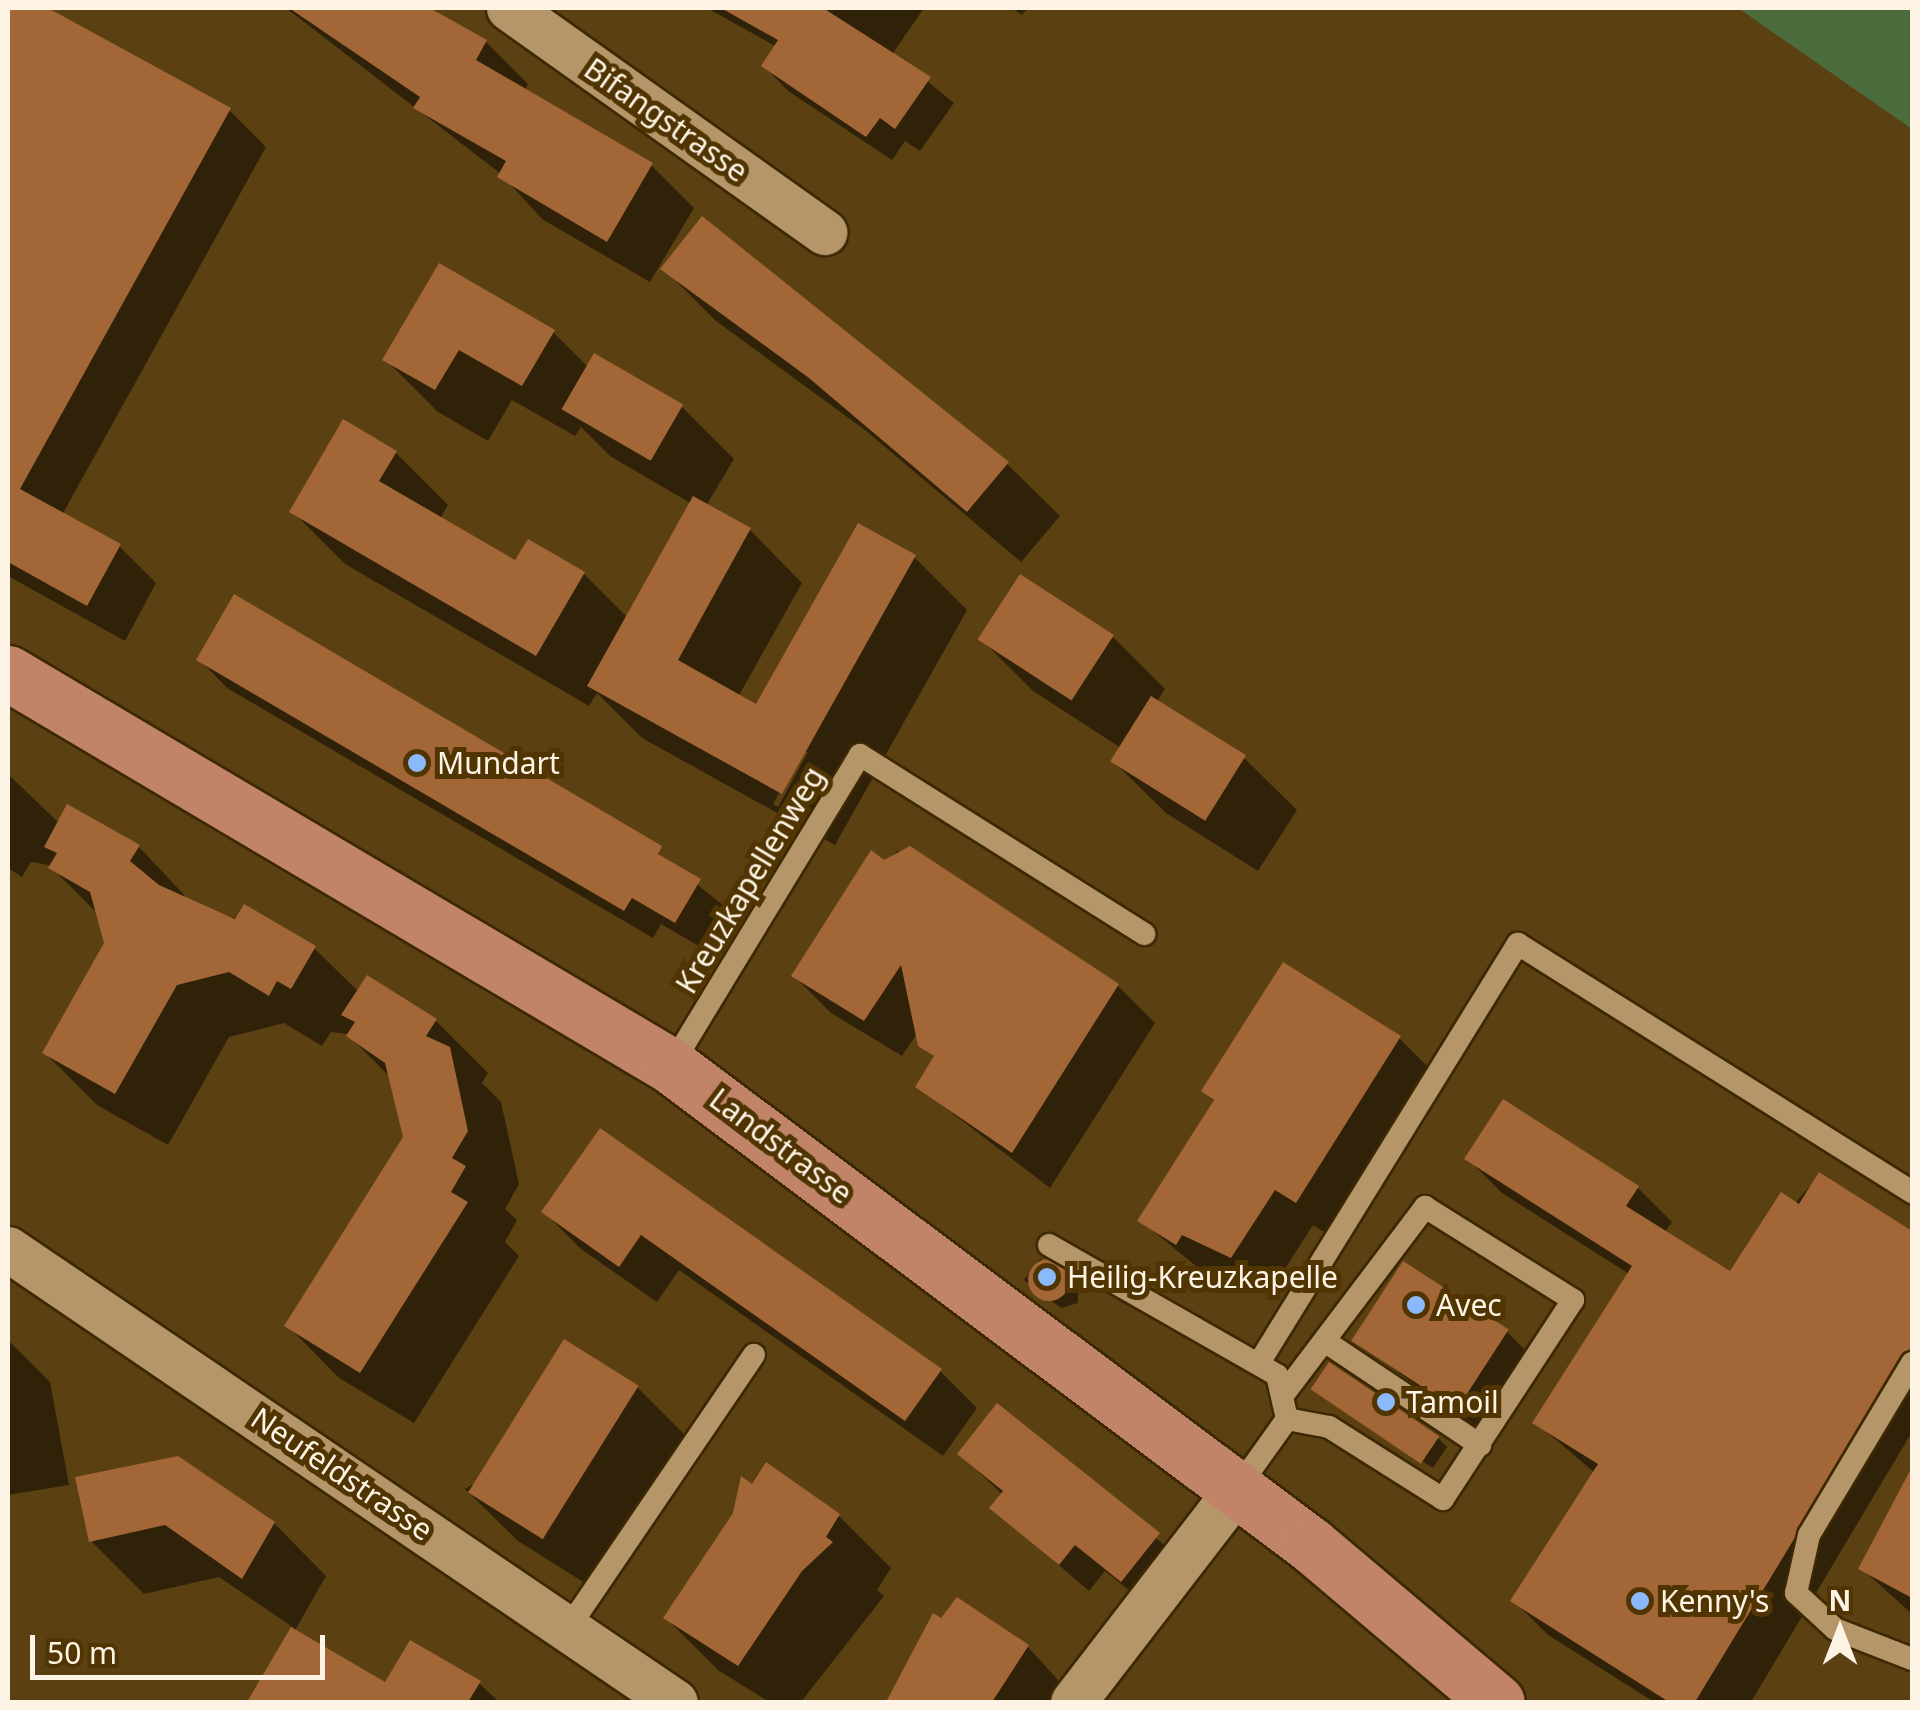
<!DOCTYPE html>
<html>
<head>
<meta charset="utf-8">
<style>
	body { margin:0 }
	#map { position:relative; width:1920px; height:1710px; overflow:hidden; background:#5b4012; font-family:"Noto Sans",sans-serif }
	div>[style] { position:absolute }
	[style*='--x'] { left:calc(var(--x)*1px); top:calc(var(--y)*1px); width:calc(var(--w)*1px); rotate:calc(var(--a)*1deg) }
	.green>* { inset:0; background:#4b6c3d }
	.shadow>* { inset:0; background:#0007 }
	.building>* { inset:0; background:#a36637; transform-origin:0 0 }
	.round { border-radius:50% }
	.roads { filter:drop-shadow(2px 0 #3c2804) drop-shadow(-2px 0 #3c2804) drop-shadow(0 2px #3c2804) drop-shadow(0 -2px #3c2804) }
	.lane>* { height:22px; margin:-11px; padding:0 11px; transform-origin:11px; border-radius:11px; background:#b59669 }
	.street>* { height:45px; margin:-22.5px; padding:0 22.5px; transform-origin:22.5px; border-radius:22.5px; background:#b59669 }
	.secondary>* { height:55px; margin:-27.5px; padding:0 27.5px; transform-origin:27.5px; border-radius:27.5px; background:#c28469 }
	.dots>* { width:28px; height:28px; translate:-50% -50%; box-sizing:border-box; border:5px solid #503503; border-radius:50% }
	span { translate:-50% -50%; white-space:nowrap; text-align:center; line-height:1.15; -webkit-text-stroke:10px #503503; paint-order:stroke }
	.street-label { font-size:30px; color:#fef4e5 }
	.poi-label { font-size:30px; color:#fef4e5 }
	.left { translate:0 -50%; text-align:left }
	.frame { position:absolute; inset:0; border:10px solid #fef4e5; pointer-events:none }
	.north { position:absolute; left:1790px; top:1580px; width:100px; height:100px; -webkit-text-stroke:8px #503503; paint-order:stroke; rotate:0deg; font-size:28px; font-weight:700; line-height:40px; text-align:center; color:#fef4e5 }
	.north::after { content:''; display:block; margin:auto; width:35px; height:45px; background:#fef4e5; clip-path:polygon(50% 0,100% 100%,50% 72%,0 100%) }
	.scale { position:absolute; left:30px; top:1635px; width:295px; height:45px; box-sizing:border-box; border:5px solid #fef4e5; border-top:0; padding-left:12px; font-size:30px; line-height:35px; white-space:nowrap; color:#fef4e5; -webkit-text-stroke:8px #503503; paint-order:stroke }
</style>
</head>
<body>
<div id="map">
	<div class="green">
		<i style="clip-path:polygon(1738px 8px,1912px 8px,1912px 129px,1906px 125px)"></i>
	</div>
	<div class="shadow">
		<i style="clip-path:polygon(8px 8px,42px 8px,229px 110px,266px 147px,62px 515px,119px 546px,156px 583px,125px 641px,8px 576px)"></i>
		<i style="clip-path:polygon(286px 8px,431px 8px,486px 42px,528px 84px,524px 92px,651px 165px,694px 208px,650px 282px,542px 219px,501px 174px)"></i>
		<i style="clip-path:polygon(707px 8px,789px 8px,809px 22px,819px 8px,924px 8px,893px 53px,954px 103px,920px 151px,905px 141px,892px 160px,788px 91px,764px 66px,777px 47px)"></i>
		<i style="clip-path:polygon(1011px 8px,1028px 8px,1022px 15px)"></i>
		<i style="clip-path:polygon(664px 269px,1007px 464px,1060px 516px,1021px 562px,865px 430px,716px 321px)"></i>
		<i style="clip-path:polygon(evenodd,553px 332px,587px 366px,681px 406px,734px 459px,706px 506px,750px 530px,802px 583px,738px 697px,757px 708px,914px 557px,967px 610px,835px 845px,642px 738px,597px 693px,589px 706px,345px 564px,292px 511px,396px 453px,448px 505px,440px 519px,516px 564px,529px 542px,584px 574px,628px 618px,692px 504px,610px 456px,581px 427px,575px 436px,512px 400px,488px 441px,438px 412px,386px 360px,553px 332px,802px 752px,808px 752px,778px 807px,773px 804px,802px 752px)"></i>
		<i style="clip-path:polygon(1021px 578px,1113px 637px,1165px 689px,1156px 703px,1244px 758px,1297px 810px,1258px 871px,1166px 813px,1113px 761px,1121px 748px,1033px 691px,981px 639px)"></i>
		<i style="clip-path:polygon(199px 659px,626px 828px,728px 909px,704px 949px,661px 924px,653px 938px,227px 688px)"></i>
		<i style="clip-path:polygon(8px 774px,60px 824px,139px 847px,190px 901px,314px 948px,359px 992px,368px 978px,436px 1021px,488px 1073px,482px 1083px,501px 1102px,519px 1184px,505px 1209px,517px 1220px,505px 1242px,519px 1256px,414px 1423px,339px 1378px,287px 1325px,406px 1137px,391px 1078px,347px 1034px,331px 1032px,322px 1046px,284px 1023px,229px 1037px,168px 1145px,97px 1105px,45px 1053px,106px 944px,99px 915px,49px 865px,31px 862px,22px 877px,8px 868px)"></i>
		<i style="clip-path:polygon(897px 851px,918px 854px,1118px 986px,1155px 1023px,1050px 1188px,918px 1087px,935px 1059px,918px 1032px,902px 1056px,831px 1013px,794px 976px)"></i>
		<i style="clip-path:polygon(1399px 1038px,1436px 1075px,1333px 1238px,1313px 1225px,1269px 1294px,1220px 1270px,1213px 1280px,1141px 1221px,1216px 1103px,1204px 1091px)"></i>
		<i style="clip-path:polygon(601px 1132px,940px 1371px,977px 1408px,943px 1456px,679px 1270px,657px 1302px,581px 1249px,544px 1212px)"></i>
		<i style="clip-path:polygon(1468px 1159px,1638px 1188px,1672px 1222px,1664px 1233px,1731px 1275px,1820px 1175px,1912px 1234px,1912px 1432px,1751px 1702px,1654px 1702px,1548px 1635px,1514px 1601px,1595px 1473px,1535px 1422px,1629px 1274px,1502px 1193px)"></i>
		<i style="clip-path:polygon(1040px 1259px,1078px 1286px,1078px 1303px,1061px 1308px,1024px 1280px)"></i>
		<i style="clip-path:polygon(1507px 1332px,1529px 1354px,1479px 1431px,1354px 1340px)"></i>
		<i style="clip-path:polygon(8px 1340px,50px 1382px,69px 1485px,8px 1495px)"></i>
		<i style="clip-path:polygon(637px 1387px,689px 1439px,596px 1590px,518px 1541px,465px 1489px)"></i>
		<i style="clip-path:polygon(1314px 1390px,1438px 1438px,1447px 1447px,1433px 1468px)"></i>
		<i style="clip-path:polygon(998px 1407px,1186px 1563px,1151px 1608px,1105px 1571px,1089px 1591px,992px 1508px,1003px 1495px,960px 1454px)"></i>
		<i style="clip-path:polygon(1912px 1473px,1912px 1614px,1861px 1568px)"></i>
		<i style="clip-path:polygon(78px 1479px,274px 1523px,326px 1576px,294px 1632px,386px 1686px,479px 1683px,499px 1702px,265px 1702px,255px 1693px,294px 1628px,219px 1577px,144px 1594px,91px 1541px)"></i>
		<i style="clip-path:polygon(736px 1514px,839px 1516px,891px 1568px,877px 1590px,884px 1596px,801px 1702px,769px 1702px,718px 1670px,666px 1618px)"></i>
		<i style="clip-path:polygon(1028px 1647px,1078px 1702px,889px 1702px,919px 1656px)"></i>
	</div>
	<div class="building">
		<i style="clip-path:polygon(8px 8px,48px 8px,231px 108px,20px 489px,121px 544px,87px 606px,8px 562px)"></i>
		<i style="clip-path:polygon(289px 8px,430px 8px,487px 40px,476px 60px,653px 163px,607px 242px,497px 177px,506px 161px,413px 108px,420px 97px)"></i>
		<i style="clip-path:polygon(721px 8px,823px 8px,931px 77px,895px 129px,880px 118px,866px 137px,761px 66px,778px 40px)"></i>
		<i style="clip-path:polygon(702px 216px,1009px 462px,967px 512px,809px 378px,660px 269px)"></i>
		<i style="clip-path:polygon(439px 263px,555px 330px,522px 386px,459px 350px,435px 390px,382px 360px)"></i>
		<i style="left:594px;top:353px;width:103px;height:65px;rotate:30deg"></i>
		<i style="clip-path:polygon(343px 419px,397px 451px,379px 481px,515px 560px,528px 539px,585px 572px,536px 656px,289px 512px)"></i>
		<i style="clip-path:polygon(693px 496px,751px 528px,678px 660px,756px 704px,858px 523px,916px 555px,782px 794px,587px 686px)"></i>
		<i style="left:1020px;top:574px;width:112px;height:78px;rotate:33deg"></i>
		<i style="clip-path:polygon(234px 594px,662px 846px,658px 854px,701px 879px,675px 923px,632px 898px,624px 911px,196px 660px)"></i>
		<i style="left:1151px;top:696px;width:112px;height:77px;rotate:32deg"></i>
		<i style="clip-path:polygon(67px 804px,140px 845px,130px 861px,159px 885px,235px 919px,244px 904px,316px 946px,291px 989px,277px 981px,269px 996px,229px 972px,177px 985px,115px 1094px,42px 1053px,104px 943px,90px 892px,48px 868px,57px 853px,44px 847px)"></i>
		<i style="clip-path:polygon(910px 846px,1119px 984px,1012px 1153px,915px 1087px,934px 1056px,918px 1046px,901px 965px,864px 1021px,791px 976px,871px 850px,884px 860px)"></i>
		<i style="clip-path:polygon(1283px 962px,1401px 1036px,1296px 1203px,1275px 1190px,1231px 1258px,1182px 1235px,1176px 1245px,1137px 1221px,1214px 1100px,1201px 1091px)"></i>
		<i style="clip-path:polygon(367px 975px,437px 1019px,426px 1036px,450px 1047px,468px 1131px,452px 1158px,466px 1166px,451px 1192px,468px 1202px,360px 1373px,284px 1326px,403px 1137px,385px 1063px,346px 1036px,355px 1022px,341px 1015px)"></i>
		<i style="clip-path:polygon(1503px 1099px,1639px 1186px,1626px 1206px,1730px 1271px,1781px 1192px,1799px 1204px,1819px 1172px,1912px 1231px,1912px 1345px,1695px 1702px,1669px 1702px,1510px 1601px,1598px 1464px,1532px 1423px,1632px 1266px,1464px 1159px)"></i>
		<i style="clip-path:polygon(600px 1128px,942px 1369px,905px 1421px,641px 1235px,619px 1267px,541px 1212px)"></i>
		<i class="round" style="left:1028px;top:1259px;width:42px;height:42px"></i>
		<i style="left:1403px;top:1261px;width:126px;height:95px;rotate:33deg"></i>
		<i style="left:564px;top:1339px;width:88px;height:181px;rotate:32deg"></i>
		<i style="left:1329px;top:1362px;width:133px;height:33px;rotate:34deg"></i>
		<i style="clip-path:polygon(997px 1403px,1160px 1533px,1121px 1582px,1075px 1545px,1059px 1565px,989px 1508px,1003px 1491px,957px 1454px)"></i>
		<i style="clip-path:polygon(178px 1456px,275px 1522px,242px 1579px,165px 1525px,89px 1542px,75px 1477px)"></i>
		<i style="clip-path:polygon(766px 1462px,840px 1514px,826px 1537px,833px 1542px,802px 1571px,738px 1666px,663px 1618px,733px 1513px,741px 1476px,752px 1484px)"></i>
		<i style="clip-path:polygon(1912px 1467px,1912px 1598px,1858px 1569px)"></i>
		<i style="clip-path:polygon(957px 1597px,1029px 1645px,992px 1702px,886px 1702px,933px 1613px,941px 1618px)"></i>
		<i style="clip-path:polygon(291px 1627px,385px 1682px,410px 1640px,481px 1681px,468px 1702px,247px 1702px)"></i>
	</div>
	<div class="roads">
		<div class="lane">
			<i style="--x:671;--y:1066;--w:364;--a:-58.7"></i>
			<i style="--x:860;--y:755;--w:336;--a:32.2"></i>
			<i style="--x:1049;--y:1245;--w:262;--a:29.7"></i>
			<i style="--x:1277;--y:1375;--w:45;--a:77.2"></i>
			<i style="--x:1287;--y:1419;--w:86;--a:125.5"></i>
			<i style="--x:1329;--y:1344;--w:182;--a:33.8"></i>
			<i style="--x:1262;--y:1358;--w:487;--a:-58.3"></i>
			<i style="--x:1518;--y:944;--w:466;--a:32.2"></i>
			<i style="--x:1912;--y:1363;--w:200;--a:120.9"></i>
			<i style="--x:1809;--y:1535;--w:59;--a:102.6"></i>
			<i style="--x:1796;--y:1593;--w:53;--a:42.7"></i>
			<i style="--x:1835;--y:1629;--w:83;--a:21.3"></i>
			<i style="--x:1286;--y:1391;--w:231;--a:-52.9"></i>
			<i style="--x:1425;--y:1207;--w:175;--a:32.1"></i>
			<i style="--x:1573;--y:1300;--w:238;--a:123.2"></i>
			<i style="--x:1443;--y:1499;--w:135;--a:-147.7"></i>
			<i style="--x:1329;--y:1427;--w:43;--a:-169.2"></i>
			<i style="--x:569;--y:1627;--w:329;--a:-55.8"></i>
		</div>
		<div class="street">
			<i style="--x:509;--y:8;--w:387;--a:35.4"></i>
			<i style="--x:8;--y:1249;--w:806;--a:34.18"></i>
			<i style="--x:1073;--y:1702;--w:269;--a:-52.4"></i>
		</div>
		<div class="secondary">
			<i style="--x:8;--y:673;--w:771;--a:30.66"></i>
			<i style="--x:671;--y:1066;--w:799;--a:36.81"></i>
			<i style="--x:1311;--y:1545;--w:243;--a:40.2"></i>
		</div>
	</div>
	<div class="dots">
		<i style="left:417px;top:763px;background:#8abafc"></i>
		<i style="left:1047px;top:1277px;background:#8abafc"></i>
		<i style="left:1416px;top:1305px;background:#8abafc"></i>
		<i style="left:1386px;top:1402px;background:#8abafc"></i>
		<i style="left:1640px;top:1601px;background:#8abafc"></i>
	</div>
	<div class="street-label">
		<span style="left:666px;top:120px;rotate:35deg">Bifangstrasse</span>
		<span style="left:750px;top:880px;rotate:-59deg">Kreuzkapellenweg</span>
		<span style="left:781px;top:1146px;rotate:37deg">Landstrasse</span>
		<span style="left:342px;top:1474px;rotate:34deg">Neufeldstrasse</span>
	</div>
	<div class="poi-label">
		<span class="left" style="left:437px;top:763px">Mundart</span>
		<span class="left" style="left:1067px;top:1277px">Heilig-Kreuzkapelle</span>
		<span class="left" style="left:1436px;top:1305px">Avec</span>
		<span class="left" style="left:1406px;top:1402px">Tamoil</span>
		<span class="left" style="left:1660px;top:1601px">Kenny's</span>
	</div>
	<div class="frame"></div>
	<div class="north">N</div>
	<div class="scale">50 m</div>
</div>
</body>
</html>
